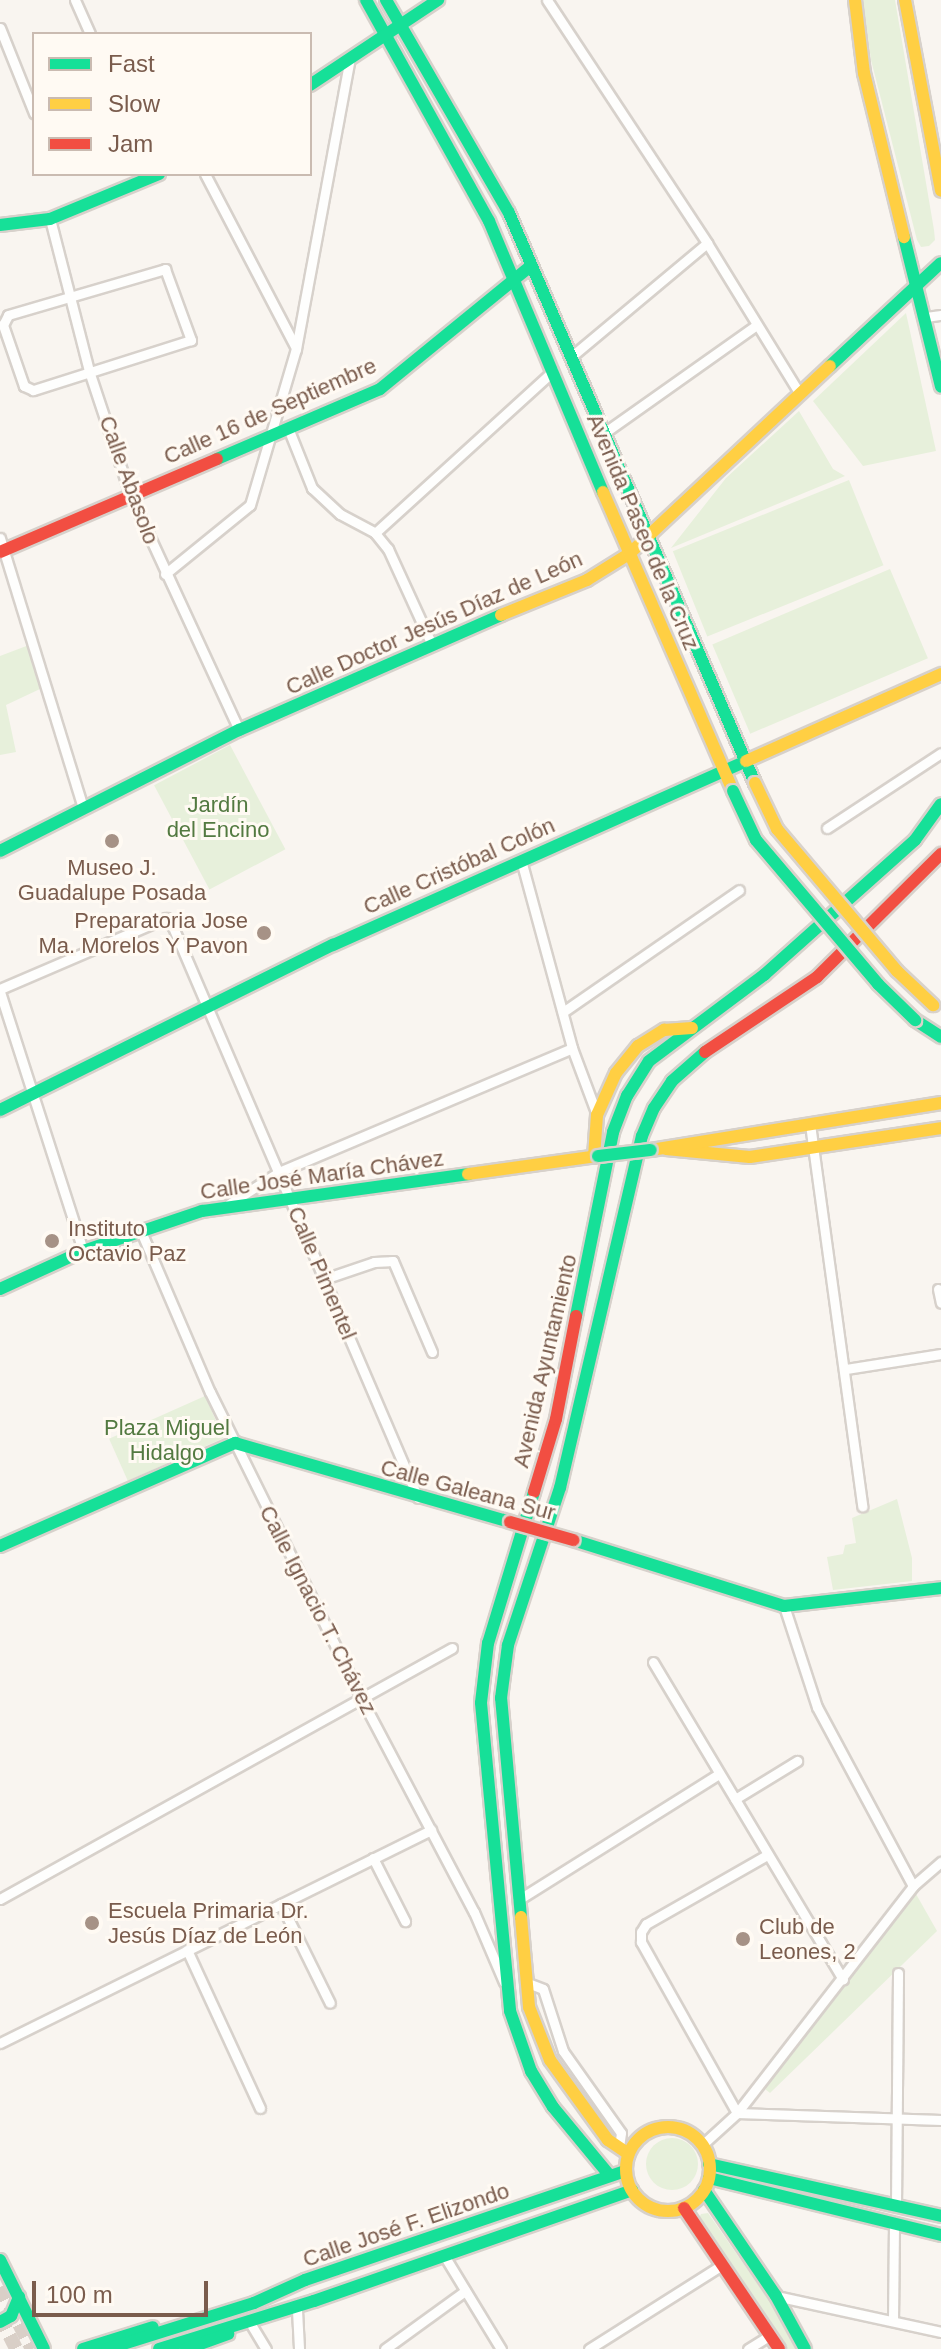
<!DOCTYPE html>
<html>
<head>
<meta charset="utf-8">
<style>
	body { margin:0 }
	#map { position:relative; width:941px; height:2349px; overflow:hidden; background:#f9f5f0; font-family:Helvetica,sans-serif }
	div>[style] { position:absolute }
	[style*='--x'] { left:calc(var(--x)*1px); top:calc(var(--y)*1px); width:calc(var(--w)*1px); rotate:calc(var(--a)*1deg) }
	.green>* { inset:0; background:#e7f0db; transform-origin:0 0 }
	.round { border-radius:50% }
	.primary-tunnel>* { height:14px; margin-top:-7px; transform-origin:0; background:repeating-linear-gradient(90deg,#d9cfc7 0 14px,transparent 0 21px) }
	.roads { filter:drop-shadow(2px 0 #d7d1cb) drop-shadow(-2px 0 #d7d1cb) drop-shadow(0 2px #d7d1cb) drop-shadow(0 -2px #d7d1cb) }
	.street>* { height:9px; margin:-4.5px; padding:0 4.5px; transform-origin:4.5px; border-radius:4.5px; background:#fefefd }
	.fast>* { height:12px; margin:-6px; padding:0 6px; transform-origin:6px; border-radius:6px; background:#16e098 }
	.slow>* { height:12px; margin:-6px; padding:0 6px; transform-origin:6px; border-radius:6px; background:#ffcf43 }
	.slow>.ring { margin:-6px; padding:0; box-sizing:content-box; background:none; border:12px solid #ffcf43; border-radius:50% }
	.jam>* { height:12px; margin:-6px; padding:0 6px; transform-origin:6px; border-radius:6px; background:#f24e42 }
	.bridges { filter:drop-shadow(2px 0 #d9d2cb) drop-shadow(-2px 0 #d9d2cb) drop-shadow(0 2px #d9d2cb) drop-shadow(0 -2px #d9d2cb) }
	.fast-bridge>* { height:12px; margin:-6px; padding:0 6px; transform-origin:6px; border-radius:6px; background:#16e098 }
	.slow-bridge>* { height:12px; margin:-6px; padding:0 6px; transform-origin:6px; border-radius:6px; background:#ffcf43 }
	.jam-bridge>* { height:12px; margin:-6px; padding:0 6px; transform-origin:6px; border-radius:6px; background:#f24e42 }
	.dots>* { width:22px; height:22px; translate:-50% -50%; box-sizing:border-box; border:4px solid #fffaf3; border-radius:50% }
	span { translate:-50% -50%; white-space:nowrap; text-align:center; line-height:1.15; -webkit-text-stroke:6px #fffaf3; paint-order:stroke }
	.street-label { font-size:22px; color:#7a5c4d }
	.park-label { font-size:22px; color:#537a41 }
	.poi-label { font-size:22px; color:#7a5c4d }
	.right { translate:-100% -50%; text-align:right }
	.left { translate:0 -50%; text-align:left }
	.legend { position:absolute; left:32px; top:32px; width:280px; height:144px; box-sizing:border-box; background:#fffaf3; border:2px solid #cabbb1; margin:0; padding:10px 14px; list-style:none; font-size:24px; color:#7a5c4d }
	.legend li { display:flex; align-items:center; gap:16px; height:40px }
	.legend b { width:40px; border:2px solid #cabbb1 }
	.scale { position:absolute; left:32px; top:2281px; width:176px; height:36px; box-sizing:border-box; border:4px solid #7a5c4d; border-top:0; padding-left:10px; font-size:24px; line-height:28px; white-space:nowrap; color:#7a5c4d; -webkit-text-stroke:6px #fffaf3; paint-order:stroke }
</style>
</head>
<body>
<div id="map">
	<div class="green">
		<i style="clip-path:polygon(863px 0,895px 0,934px 230px,935px 240px,929px 246px,921px 247px,917px 240px,871px 60px)"></i>
		<i style="clip-path:polygon(906px 313px,936px 451px,863px 466px,813px 401px)"></i>
		<i style="clip-path:polygon(799px 411px,833px 469px,845px 476px,671px 548px,726px 478px)"></i>
		<i style="left:849px;top:480px;width:92px;height:190px;rotate:68deg"></i>
		<i style="left:890px;top:569px;width:97px;height:193px;rotate:67deg"></i>
		<i style="clip-path:polygon(29px 645px,40px 689px,6px 705px,16px 752px,0 755px,0 656px)"></i>
		<i style="left:230px;top:745px;width:118px;height:86px;rotate:62deg"></i>
		<i style="left:205px;top:1396px;width:46px;height:105px;rotate:66deg"></i>
		<i style="clip-path:polygon(897px 1499px,912px 1558px,912px 1581px,833px 1590px,827px 1557px,843px 1554px,845px 1545px,856px 1543px,852px 1518px)"></i>
		<i style="clip-path:polygon(916px 1894px,937px 1931px,770px 2093px,765px 2089px)"></i>
		<i class="round" style="left:646px;top:2138px;width:52px;height:52px"></i>
		<i style="clip-path:polygon(708px 2213px,803px 2349px,787px 2349px,698px 2220px,701px 2214px)"></i>
	</div>
	<div class="primary-tunnel">
		<i style="--x:0;--y:2287;--w:70;--a:62.7"></i>
		<i style="--x:0;--y:2317;--w:36;--a:63"></i>
	</div>
	<div class="roads">
		<div class="street">
			<i style="--x:75;--y:0;--w:37;--a:66"></i>
			<i style="--x:547;--y:0;--w:291;--a:56.6"></i>
			<i style="--x:707;--y:243;--w:177;--a:58.4"></i>
			<i style="--x:0;--y:28;--w:92;--a:68.2"></i>
			<i style="--x:205;--y:174;--w:196;--a:62.4"></i>
			<i style="--x:50;--y:219;--w:157;--a:75.6"></i>
			<i style="--x:89;--y:371;--w:130;--a:71.6"></i>
			<i style="--x:130;--y:494;--w:260;--a:65.2"></i>
			<i style="--x:165;--y:269;--w:76;--a:69.9"></i>
			<i style="--x:191;--y:340;--w:166;--a:162.4"></i>
			<i style="--x:33;--y:390;--w:10;--a:-156"></i>
			<i style="--x:24;--y:386;--w:65;--a:-109"></i>
			<i style="--x:3;--y:325;--w:11;--a:-63"></i>
			<i style="--x:8;--y:315;--w:164;--a:-16.3"></i>
			<i style="--x:926;--y:317;--w:15;--a:-8"></i>
			<i style="--x:572;--y:356;--w:176;--a:-39.9"></i>
			<i style="--x:288;--y:428;--w:65;--a:68.2"></i>
			<i style="--x:312;--y:488;--w:38;--a:43"></i>
			<i style="--x:340;--y:514;--w:40;--a:28"></i>
			<i style="--x:375;--y:533;--w:21;--a:51"></i>
			<i style="--x:388;--y:549;--w:103;--a:65.4"></i>
			<i style="--x:604;--y:433;--w:185;--a:-35.3"></i>
			<i style="--x:375;--y:533;--w:241;--a:-42.3"></i>
			<i style="--x:0;--y:538;--w:282;--a:72.9"></i>
			<i style="--x:165;--y:574;--w:109;--a:-39.1"></i>
			<i style="--x:250;--y:505;--w:163;--a:-73.6"></i>
			<i style="--x:296;--y:349;--w:295;--a:-79.5"></i>
			<i style="--x:827;--y:828;--w:136;--a:-33.3"></i>
			<i style="--x:521;--y:860;--w:195;--a:74.8"></i>
			<i style="--x:572;--y:1048;--w:72;--a:69.5"></i>
			<i style="--x:0;--y:989;--w:181;--a:-23.2"></i>
			<i style="--x:166;--y:918;--w:11;--a:52"></i>
			<i style="--x:173;--y:927;--w:621;--a:66.78"></i>
			<i style="--x:0;--y:992;--w:272;--a:72.2"></i>
			<i style="--x:563;--y:1012;--w:214;--a:-34.7"></i>
			<i style="--x:810;--y:1124;--w:386;--a:82.2"></i>
			<i style="--x:229;--y:1204;--w:59;--a:-32.6"></i>
			<i style="--x:279;--y:1172;--w:318;--a:-22.9"></i>
			<i style="--x:140;--y:1229;--w:177;--a:66.8"></i>
			<i style="--x:210;--y:1392;--w:341;--a:63.7"></i>
			<i style="--x:361;--y:1698;--w:242;--a:62.2"></i>
			<i style="--x:474;--y:1912;--w:76;--a:66.8"></i>
			<i style="--x:324;--y:1279;--w:53;--a:-18.8"></i>
			<i style="--x:374;--y:1262;--w:19;--a:-3"></i>
			<i style="--x:393;--y:1261;--w:99;--a:66.8"></i>
			<i style="--x:938;--y:1289;--w:14;--a:78"></i>
			<i style="--x:846;--y:1369;--w:96;--a:-9"></i>
			<i style="--x:784;--y:1606;--w:106;--a:71.9"></i>
			<i style="--x:817;--y:1707;--w:203;--a:61.8"></i>
			<i style="--x:653;--y:1662;--w:370;--a:59.1"></i>
			<i style="--x:735;--y:1799;--w:73;--a:-31.5"></i>
			<i style="--x:767;--y:1855;--w:139;--a:150.3"></i>
			<i style="--x:646;--y:1924;--w:9;--a:122"></i>
			<i style="--x:641;--y:1932;--w:10;--a:90"></i>
			<i style="--x:641;--y:1942;--w:196;--a:60.7"></i>
			<i style="--x:737;--y:2113;--w:204;--a:2"></i>
			<i style="--x:373;--y:1858;--w:71;--a:63.1"></i>
			<i style="--x:0;--y:1899;--w:517;--a:-29.04"></i>
			<i style="--x:518;--y:1900;--w:237;--a:-32.1"></i>
			<i style="--x:281;--y:1904;--w:110;--a:63.7"></i>
			<i style="--x:187;--y:1950;--w:174;--a:65.2"></i>
			<i style="--x:525;--y:1982;--w:19;--a:21"></i>
			<i style="--x:543;--y:1989;--w:65;--a:72.1"></i>
			<i style="--x:563;--y:2051;--w:100;--a:54.7"></i>
			<i style="--x:621;--y:2133;--w:15;--a:98"></i>
			<i style="--x:0;--y:2043;--w:481;--a:-26.3"></i>
			<i style="--x:702;--y:2145;--w:47;--a:-42.4"></i>
			<i style="--x:737;--y:2113;--w:287;--a:-52.2"></i>
			<i style="--x:913;--y:1886;--w:37;--a:-41"></i>
			<i style="--x:896;--y:2205;--w:232;--a:-89.5"></i>
			<i style="--x:445;--y:2257;--w:108;--a:58.7"></i>
			<i style="--x:776;--y:2296;--w:169;--a:12.3"></i>
			<i style="--x:297;--y:2310;--w:39;--a:87"></i>
			<i style="--x:893;--y:2321;--w:97;--a:-89.4"></i>
			<i style="--x:252;--y:2326;--w:27;--a:59"></i>
			<i style="--x:385;--y:2349;--w:99;--a:-35.9"></i>
			<i style="--x:589;--y:2349;--w:157;--a:-32.3"></i>
			<i style="--x:748;--y:2349;--w:26;--a:-32"></i>
		</div>
		<div class="fast">
			<i style="--x:366;--y:0;--w:253;--a:60.9"></i>
			<i style="--x:489;--y:221;--w:294;--a:67.2"></i>
			<i style="--x:386;--y:0;--w:246;--a:60"></i>
			<i style="--x:509;--y:213;--w:621;--a:66.66"></i>
			<i style="--x:310;--y:85;--w:154;--a:-33.6"></i>
			<i style="--x:0;--y:225;--w:50;--a:-6.8"></i>
			<i style="--x:50;--y:219;--w:118;--a:-22.4"></i>
			<i style="--x:904;--y:237;--w:154;--a:76.1"></i>
			<i style="--x:830;--y:366;--w:151;--a:-42.9"></i>
			<i style="--x:217;--y:459;--w:177;--a:-23.2"></i>
			<i style="--x:380;--y:389;--w:195;--a:-39.2"></i>
			<i style="--x:0;--y:851;--w:268;--a:-26.9"></i>
			<i style="--x:239;--y:730;--w:286;--a:-23.7"></i>
			<i style="--x:915;--y:1020;--w:31;--a:33"></i>
			<i style="--x:0;--y:1110;--w:372;--a:-26.4"></i>
			<i style="--x:333;--y:945;--w:452;--a:-24"></i>
			<i style="--x:0;--y:1289;--w:91;--a:-24.6"></i>
			<i style="--x:83;--y:1251;--w:126;--a:-18.6"></i>
			<i style="--x:202;--y:1211;--w:269;--a:-7.9"></i>
			<i style="--x:576;--y:1316;--w:188;--a:-78.6"></i>
			<i style="--x:613;--y:1132;--w:39;--a:-69"></i>
			<i style="--x:627;--y:1096;--w:41;--a:-57.8"></i>
			<i style="--x:649;--y:1061;--w:144;--a:-36.8"></i>
			<i style="--x:764;--y:975;--w:203;--a:-41.8"></i>
			<i style="--x:915;--y:840;--w:44;--a:-54.2"></i>
			<i style="--x:534;--y:1492;--w:158;--a:106.9"></i>
			<i style="--x:488;--y:1643;--w:60;--a:96.7"></i>
			<i style="--x:481;--y:1703;--w:309;--a:84.6"></i>
			<i style="--x:510;--y:2011;--w:64;--a:70.7"></i>
			<i style="--x:531;--y:2071;--w:42;--a:58.6"></i>
			<i style="--x:553;--y:2107;--w:89;--a:50.4"></i>
			<i style="--x:573;--y:1540;--w:221;--a:17.4"></i>
			<i style="--x:784;--y:1606;--w:158;--a:-6.5"></i>
			<i style="--x:0;--y:1546;--w:257;--a:-23.7"></i>
			<i style="--x:235;--y:1443;--w:286;--a:16"></i>
			<i style="--x:521;--y:1917;--w:220;--a:-95.2"></i>
			<i style="--x:501;--y:1698;--w:53;--a:-82.5"></i>
			<i style="--x:508;--y:1645;--w:165;--a:-71.7"></i>
			<i style="--x:560;--y:1488;--w:361;--a:-76.9"></i>
			<i style="--x:642;--y:1136;--w:30;--a:-67"></i>
			<i style="--x:654;--y:1108;--w:32;--a:-56"></i>
			<i style="--x:672;--y:1081;--w:44;--a:-41.3"></i>
			<i style="--x:709;--y:2164;--w:238;--a:12.6"></i>
			<i style="--x:709;--y:2178;--w:239;--a:13.8"></i>
			<i style="--x:704;--y:2190;--w:128;--a:55.8"></i>
			<i style="--x:776;--y:2296;--w:60;--a:61.3"></i>
			<i style="--x:0;--y:2260;--w:99;--a:63.7"></i>
			<i style="--x:0;--y:2322;--w:13;--a:-29"></i>
			<i style="--x:11;--y:2316;--w:21;--a:-67"></i>
			<i style="--x:83;--y:2349;--w:73;--a:-17.4"></i>
			<i style="--x:107;--y:2349;--w:154;--a:-17.4"></i>
			<i style="--x:254;--y:2303;--w:56;--a:-24.3"></i>
			<i style="--x:305;--y:2280;--w:339;--a:-18.8"></i>
			<i style="--x:159;--y:2349;--w:162;--a:-17.2"></i>
			<i style="--x:314;--y:2301;--w:337;--a:-19.2"></i>
			<i style="--x:186;--y:2349;--w:45;--a:-19.7"></i>
		</div>
		<div class="slow">
			<i style="--x:855;--y:0;--w:74;--a:83"></i>
			<i style="--x:864;--y:73;--w:169;--a:76.3"></i>
			<i style="--x:905;--y:0;--w:194;--a:79.3"></i>
			<i style="--x:603;--y:492;--w:326;--a:66.5"></i>
			<i style="--x:501;--y:615;--w:93;--a:-22.1"></i>
			<i style="--x:587;--y:580;--w:49;--a:-31.8"></i>
			<i style="--x:629;--y:554;--w:275;--a:-43.1"></i>
			<i style="--x:746;--y:761;--w:214;--a:-24"></i>
			<i style="--x:666;--y:1149;--w:84;--a:5.4"></i>
			<i style="--x:750;--y:1157;--w:193;--a:-8.6"></i>
			<i style="--x:651;--y:1150;--w:294;--a:-9.2"></i>
			<i style="--x:594;--y:1157;--w:42;--a:-85.9"></i>
			<i style="--x:597;--y:1115;--w:46;--a:-65.7"></i>
			<i style="--x:616;--y:1073;--w:35;--a:-51"></i>
			<i style="--x:638;--y:1046;--w:31;--a:-32"></i>
			<i style="--x:664;--y:1030;--w:28;--a:-4"></i>
			<i style="--x:468;--y:1174;--w:131;--a:-7.9"></i>
			<i style="--x:521;--y:1917;--w:90;--a:84.9"></i>
			<i style="--x:529;--y:2007;--w:57;--a:68.4"></i>
			<i style="--x:550;--y:2060;--w:99;--a:54.1"></i>
			<i style="--x:608;--y:2140;--w:25;--a:34"></i>
			<i class="ring" style="left:626px;top:2127px;width:72px;height:72px"></i>
		</div>
		<div class="jam">
			<i style="--x:0;--y:552;--w:236;--a:-23.2"></i>
			<i style="--x:705;--y:1052;--w:135;--a:-33.8"></i>
			<i style="--x:817;--y:977;--w:175;--a:-44.8"></i>
			<i style="--x:534;--y:1492;--w:76;--a:-73.2"></i>
			<i style="--x:556;--y:1419;--w:105;--a:-79"></i>
			<i style="--x:684;--y:2208;--w:170;--a:56"></i>
		</div>
	</div>
	<div class="bridges">
		<div class="fast-bridge">
			<i style="--x:733;--y:791;--w:54;--a:64.9"></i>
			<i style="--x:756;--y:840;--w:189;--a:49.7"></i>
			<i style="--x:878;--y:984;--w:52;--a:44.2"></i>
			<i style="--x:598;--y:1156;--w:53;--a:-6.5"></i>
		</div>
		<div class="slow-bridge">
			<i style="--x:755;--y:783;--w:51;--a:64.4"></i>
			<i style="--x:777;--y:829;--w:186;--a:49.8"></i>
			<i style="--x:897;--y:971;--w:50;--a:43.4"></i>
		</div>
		<div class="jam-bridge">
			<i style="--x:510;--y:1522;--w:66;--a:15.9"></i>
		</div>
	</div>
	<div class="dots">
		<i style="left:112px;top:841px;background:#a69286"></i>
		<i style="left:264px;top:933px;background:#a69286"></i>
		<i style="left:52px;top:1241px;background:#a69286"></i>
		<i style="left:92px;top:1923px;background:#a69286"></i>
		<i style="left:743px;top:1939px;background:#a69286"></i>
	</div>
	<div class="street-label">
		<span style="left:270px;top:411px;rotate:-24deg">Calle 16 de Septiembre</span>
		<span style="left:129px;top:480px;rotate:70deg">Calle Abasolo</span>
		<span style="left:643px;top:532px;rotate:67deg">Avenida Paseo de la Cruz</span>
		<span style="left:434px;top:623px;rotate:-24deg">Calle Doctor Jesús Díaz de León</span>
		<span style="left:459px;top:866px;rotate:-24deg">Calle Cristóbal Colón</span>
		<span style="left:322px;top:1175px;rotate:-8deg">Calle José María Chávez</span>
		<span style="left:322px;top:1273px;rotate:67deg">Calle Pimentel</span>
		<span style="left:545px;top:1361px;rotate:-77deg">Avenida Ayuntamiento</span>
		<span style="left:468px;top:1490px;rotate:15deg">Calle Galeana Sur</span>
		<span style="left:318px;top:1610px;rotate:63deg">Calle Ignacio T. Chávez</span>
		<span style="left:406px;top:2225px;rotate:-19deg">Calle José F. Elizondo</span>
	</div>
	<div class="park-label">
		<span style="left:218px;top:817px">Jardín<br>del Encino</span>
		<span style="left:167px;top:1440px">Plaza Miguel<br>Hidalgo</span>
	</div>
	<div class="poi-label">
		<span style="left:112px;top:880px">Museo J.<br>Guadalupe Posada</span>
		<span class="right" style="left:248px;top:933px">Preparatoria Jose<br>Ma. Morelos Y Pavon</span>
		<span class="left" style="left:68px;top:1241px">Instituto<br>Octavio Paz</span>
		<span class="left" style="left:108px;top:1923px">Escuela Primaria Dr.<br>Jesús Díaz de León</span>
		<span class="left" style="left:759px;top:1939px">Club de<br>Leones, 2</span>
	</div>
	<ul class="legend">
	<li><b style="height:10px;background:#16e098"></b>Fast</li>
	<li><b style="height:10px;background:#ffcf43"></b>Slow</li>
	<li><b style="height:10px;background:#f24e42"></b>Jam</li>
	</ul>
	<div class="scale">100 m</div>
</div>
</body>
</html>
